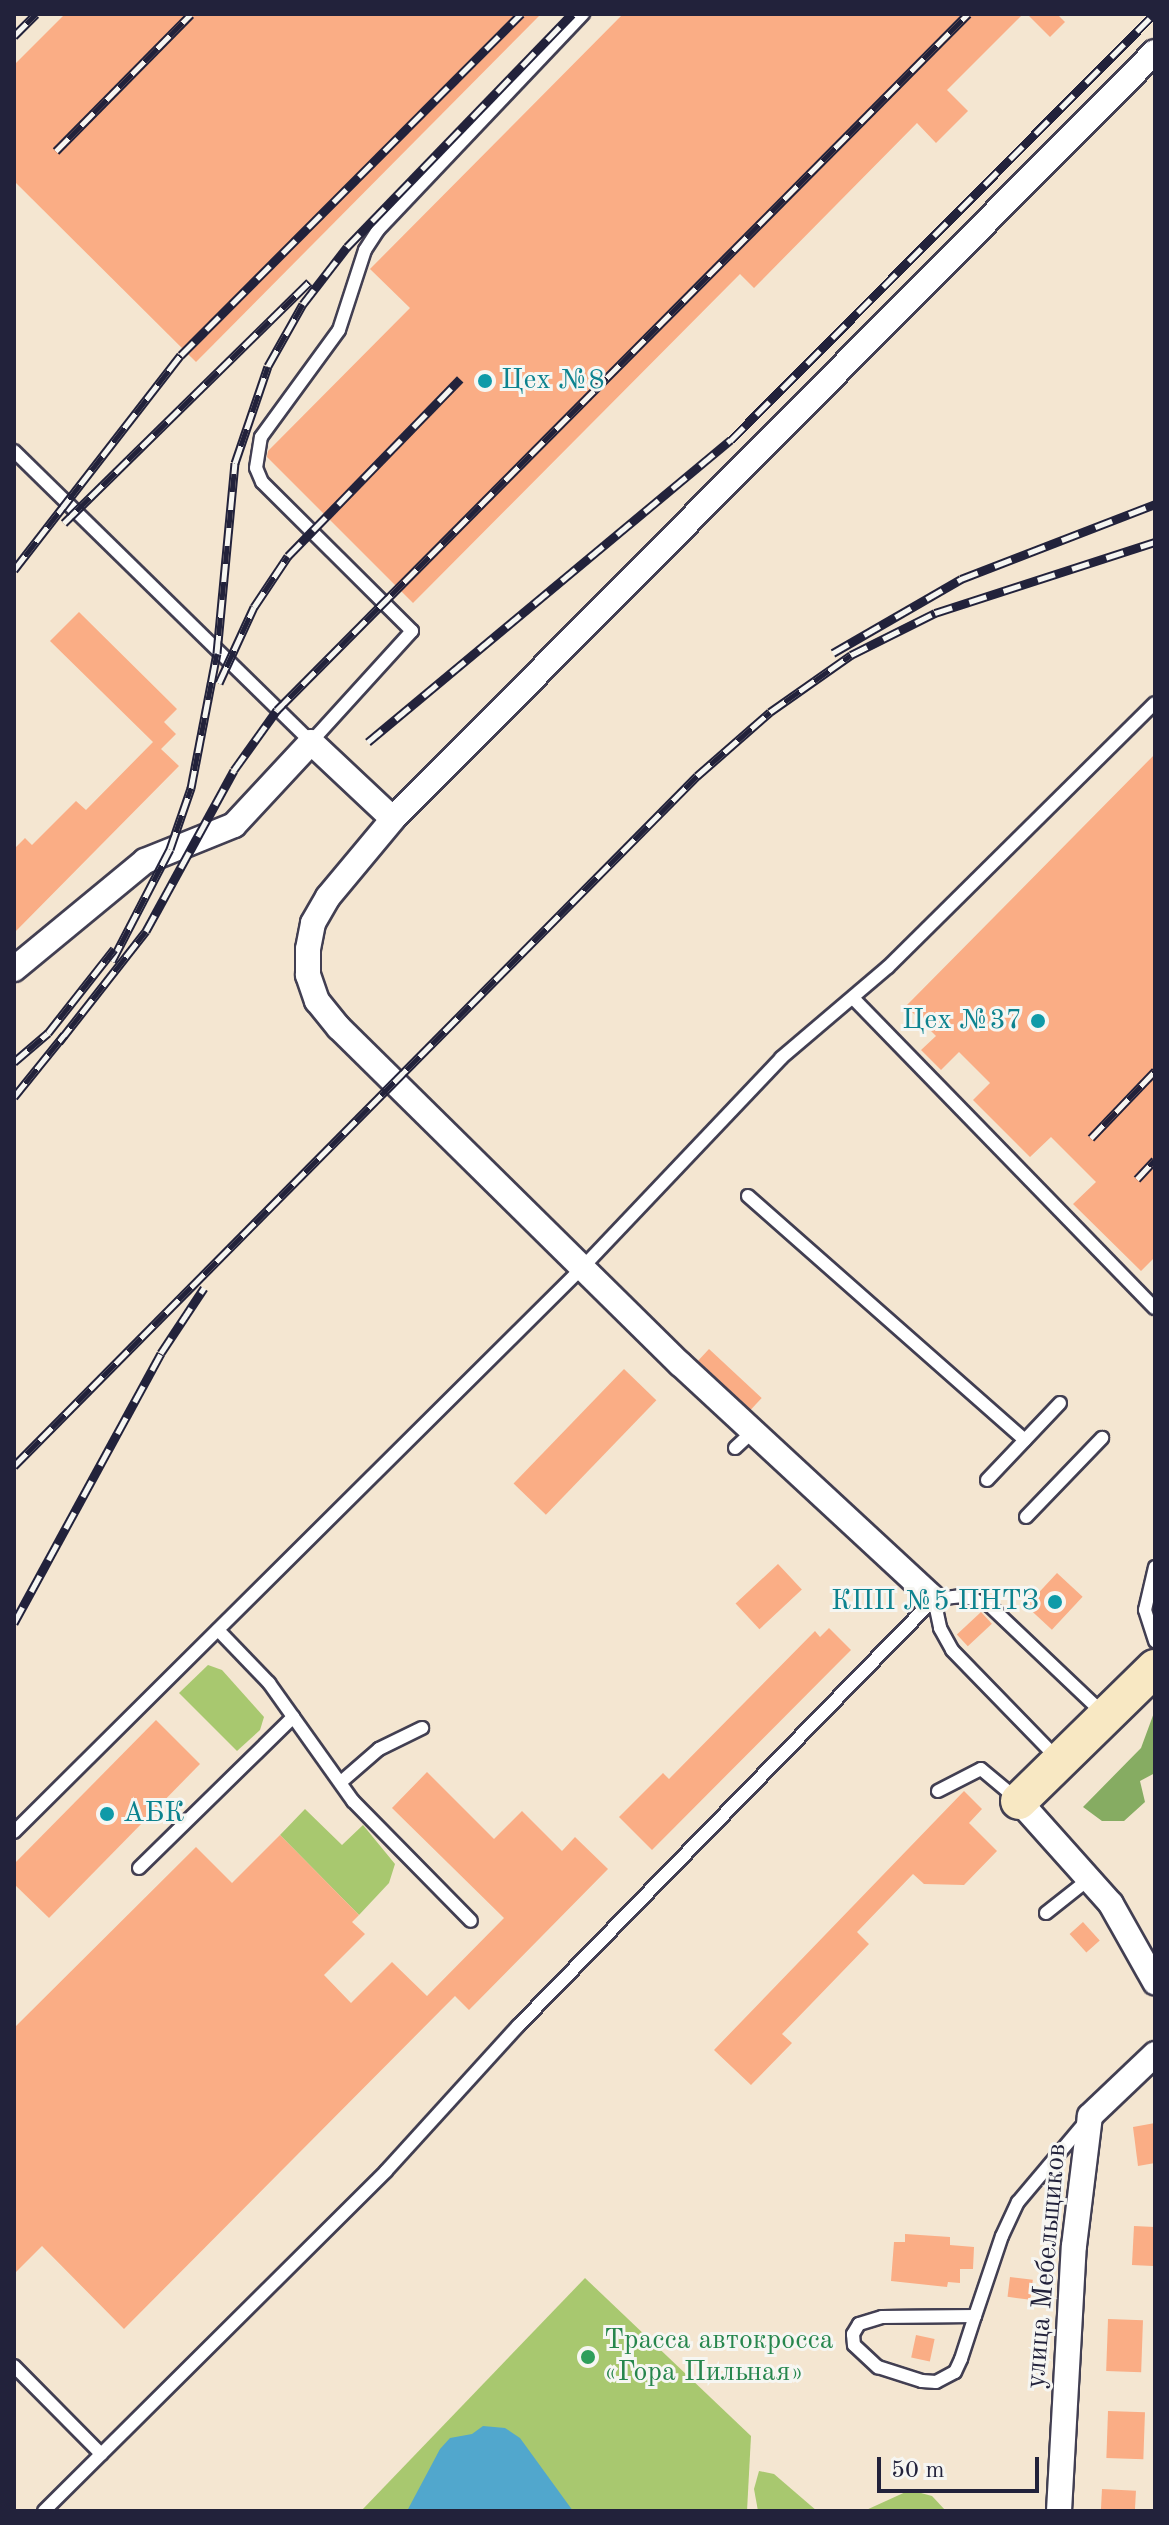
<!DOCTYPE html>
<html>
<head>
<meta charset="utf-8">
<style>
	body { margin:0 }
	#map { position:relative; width:1169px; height:2525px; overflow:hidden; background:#f4e6d1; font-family:"Old Standard TT",serif }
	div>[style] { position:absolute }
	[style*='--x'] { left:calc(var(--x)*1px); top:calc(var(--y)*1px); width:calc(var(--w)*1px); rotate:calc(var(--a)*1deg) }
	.green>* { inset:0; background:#a8c86f }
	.forest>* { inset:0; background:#86ac62 }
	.water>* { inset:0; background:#51a7cd }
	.building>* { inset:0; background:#faad85; transform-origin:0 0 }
	.roads { filter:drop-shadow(2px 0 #423f52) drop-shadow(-2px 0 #423f52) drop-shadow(0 2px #423f52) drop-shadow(0 -2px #423f52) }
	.lane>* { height:12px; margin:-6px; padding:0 6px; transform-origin:6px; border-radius:6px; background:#fff }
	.street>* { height:24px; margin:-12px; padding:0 12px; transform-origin:12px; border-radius:12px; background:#fff }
	.secondary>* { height:36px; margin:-18px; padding:0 18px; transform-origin:18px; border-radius:18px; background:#f8e8c3 }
	.rail>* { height:9px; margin-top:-4.5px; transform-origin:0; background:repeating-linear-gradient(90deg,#f6f6f2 0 18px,#22223b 0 36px); box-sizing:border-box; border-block:2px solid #22223b }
	.dots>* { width:22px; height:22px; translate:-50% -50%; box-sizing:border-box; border:4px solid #f6f6f2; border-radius:50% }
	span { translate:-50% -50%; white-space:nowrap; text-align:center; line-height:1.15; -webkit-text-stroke:6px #f6f6f2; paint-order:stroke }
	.culture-label { font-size:28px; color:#0d838f }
	.left { translate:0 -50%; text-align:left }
	.right { translate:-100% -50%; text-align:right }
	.street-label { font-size:28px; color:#22223b }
	.leisure-label { font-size:28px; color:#27864d }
	.frame { position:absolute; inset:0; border:16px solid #22223b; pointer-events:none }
	.scale { position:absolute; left:877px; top:2457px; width:162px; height:36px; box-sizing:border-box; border:4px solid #22223b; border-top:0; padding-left:10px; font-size:24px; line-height:28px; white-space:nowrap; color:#22223b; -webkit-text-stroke:6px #f6f6f2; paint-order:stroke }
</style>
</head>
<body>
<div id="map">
	<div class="green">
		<i style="clip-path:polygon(208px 1665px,222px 1670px,264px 1717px,260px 1730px,237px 1751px,179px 1693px)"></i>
		<i style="clip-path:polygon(305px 1809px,342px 1845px,363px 1825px,395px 1864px,389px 1883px,359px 1915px,280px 1835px)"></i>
		<i style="clip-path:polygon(585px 2278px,751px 2436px,747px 2511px,361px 2511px)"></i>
		<i style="clip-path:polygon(759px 2471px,774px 2474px,817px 2511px,758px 2511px,754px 2489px)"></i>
		<i style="clip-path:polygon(910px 2490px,932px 2496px,946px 2511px,864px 2511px)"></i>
	</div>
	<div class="forest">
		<i style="clip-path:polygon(1155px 1710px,1155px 1773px,1140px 1781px,1145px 1802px,1124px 1821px,1102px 1821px,1083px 1807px,1141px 1748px)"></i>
	</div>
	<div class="water">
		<i style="clip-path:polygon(483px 2426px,505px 2428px,520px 2438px,573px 2511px,407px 2511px,440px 2449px,450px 2438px,472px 2434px)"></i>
	</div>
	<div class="building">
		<i style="clip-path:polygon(65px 14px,541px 14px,196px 362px,14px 181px,14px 65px)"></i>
		<i style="clip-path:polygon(623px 14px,1023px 14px,947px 90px,968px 111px,936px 143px,917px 123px,754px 288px,740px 274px,413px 603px,267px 457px,268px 451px,410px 308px,370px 269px)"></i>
		<i style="clip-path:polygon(1027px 14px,1057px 14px,1065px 22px,1050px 37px)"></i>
		<i style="clip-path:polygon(79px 612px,177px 709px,164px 722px,176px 734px,161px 749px,179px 766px,14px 933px,14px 849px,25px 838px,32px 845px,76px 801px,86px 810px,153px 742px,50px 641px)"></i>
		<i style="clip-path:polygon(1155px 754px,1155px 1257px,1141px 1271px,1073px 1204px,1096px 1182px,1051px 1137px,1030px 1157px,973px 1100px,990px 1083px,959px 1052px,941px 1070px,921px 1050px,936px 1036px,906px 1006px)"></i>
		<i style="left:709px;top:1349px;width:72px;height:16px;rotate:43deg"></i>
		<i style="left:624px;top:1369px;width:45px;height:159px;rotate:44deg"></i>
		<i style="left:778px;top:1564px;width:35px;height:58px;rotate:47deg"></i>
		<i style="left:1057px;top:1573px;width:35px;height:45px;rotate:43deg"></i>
		<i style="left:981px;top:1612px;width:16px;height:33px;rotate:47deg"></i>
		<i style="clip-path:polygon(829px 1628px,851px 1650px,652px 1850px,619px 1817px,663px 1773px,669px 1779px,815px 1631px,820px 1637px)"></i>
		<i style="clip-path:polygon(156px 1720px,200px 1764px,49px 1918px,14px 1884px,14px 1864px)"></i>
		<i style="clip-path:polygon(427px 1772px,494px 1839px,522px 1811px,562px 1851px,575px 1837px,608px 1869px,469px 2010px,455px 1996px,124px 2329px,42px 2246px,14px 2274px,14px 2028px,196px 1847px,232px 1883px,280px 1835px,359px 1915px,352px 1922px,365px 1934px,324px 1975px,351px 2003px,392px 1962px,427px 1996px,504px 1918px,392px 1808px)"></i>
		<i style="clip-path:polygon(964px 1791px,982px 1809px,969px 1823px,997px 1851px,964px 1885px,924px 1884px,913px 1874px,857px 1932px,869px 1944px,782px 2034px,792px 2043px,751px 2085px,714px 2050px)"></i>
		<i style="left:1083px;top:1922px;width:25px;height:18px;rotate:48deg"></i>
		<i style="clip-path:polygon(1155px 2123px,1155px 2163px,1138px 2166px,1133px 2127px)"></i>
		<i style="left:1134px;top:2226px;width:21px;height:39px;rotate:3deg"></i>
		<i style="clip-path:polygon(905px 2234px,950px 2237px,950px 2245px,974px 2247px,973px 2269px,960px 2269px,960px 2283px,948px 2282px,947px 2287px,891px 2281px,894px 2242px,905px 2242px)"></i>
		<i style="left:1010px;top:2277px;width:23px;height:20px;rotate:7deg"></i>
		<i style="left:1108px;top:2319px;width:35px;height:52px;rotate:2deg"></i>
		<i style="left:916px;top:2335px;width:19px;height:23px;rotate:12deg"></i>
		<i style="left:1108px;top:2411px;width:37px;height:47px;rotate:2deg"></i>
		<i style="left:1102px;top:2489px;width:34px;height:22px;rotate:3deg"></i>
	</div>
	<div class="roads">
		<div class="lane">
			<i style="--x:14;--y:451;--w:416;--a:44.4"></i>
			<i style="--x:311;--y:742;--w:150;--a:-47.7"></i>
			<i style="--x:412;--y:631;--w:211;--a:-135.2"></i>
			<i style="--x:262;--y:482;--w:15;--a:-113"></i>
			<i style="--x:256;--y:468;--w:31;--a:-81"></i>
			<i style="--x:261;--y:437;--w:132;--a:-53.9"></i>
			<i style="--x:339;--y:330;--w:84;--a:-72"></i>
			<i style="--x:365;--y:250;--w:24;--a:-57"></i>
			<i style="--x:378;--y:230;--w:298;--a:-46.5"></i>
			<i style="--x:854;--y:999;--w:431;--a:45.8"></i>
			<i style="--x:748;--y:1196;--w:369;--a:41.4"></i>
			<i style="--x:735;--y:1448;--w:23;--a:-43"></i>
			<i style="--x:987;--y:1480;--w:106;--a:-46.5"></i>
			<i style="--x:1026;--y:1517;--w:110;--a:-46.1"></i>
			<i style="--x:1155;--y:1567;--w:44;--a:103.1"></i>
			<i style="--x:1145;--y:1610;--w:33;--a:72"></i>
			<i style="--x:934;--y:1599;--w:30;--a:78"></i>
			<i style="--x:940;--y:1628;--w:25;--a:61"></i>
			<i style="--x:952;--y:1650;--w:149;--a:45.8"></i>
			<i style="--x:218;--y:1630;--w:74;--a:46.1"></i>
			<i style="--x:269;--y:1683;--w:145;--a:54.6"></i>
			<i style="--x:353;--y:1801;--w:168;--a:45.5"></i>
			<i style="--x:341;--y:1782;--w:50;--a:-41"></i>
			<i style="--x:379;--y:1749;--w:48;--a:-26"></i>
			<i style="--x:938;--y:1791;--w:48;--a:-27.1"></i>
			<i style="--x:981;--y:1769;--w:47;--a:39.8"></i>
			<i style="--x:14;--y:1832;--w:800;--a:-44.8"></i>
			<i style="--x:582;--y:1268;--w:289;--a:-46.5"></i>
			<i style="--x:781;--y:1058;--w:140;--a:-40.4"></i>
			<i style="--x:888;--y:967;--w:375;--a:-44.7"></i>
			<i style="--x:139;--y:1868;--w:216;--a:-44.4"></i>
			<i style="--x:1046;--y:1913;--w:55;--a:-38.3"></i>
			<i style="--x:975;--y:2316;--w:93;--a:179.4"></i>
			<i style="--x:882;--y:2317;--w:24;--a:163"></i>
			<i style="--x:859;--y:2324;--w:12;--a:121"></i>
			<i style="--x:853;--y:2334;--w:11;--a:85"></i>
			<i style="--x:854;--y:2345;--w:33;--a:43"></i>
			<i style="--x:878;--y:2367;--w:46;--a:17.7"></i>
			<i style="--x:922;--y:2381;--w:14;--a:4"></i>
			<i style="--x:936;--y:2382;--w:21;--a:-28"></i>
			<i style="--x:955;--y:2372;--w:14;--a:-65"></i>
			<i style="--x:961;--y:2359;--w:45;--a:-72"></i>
			<i style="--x:975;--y:2316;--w:84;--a:-71.4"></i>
			<i style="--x:1002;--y:2236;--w:38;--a:-65"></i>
			<i style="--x:1018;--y:2202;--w:109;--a:-49.9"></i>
			<i style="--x:14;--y:2366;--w:124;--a:45.3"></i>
			<i style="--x:44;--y:2511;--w:482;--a:-44.8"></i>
			<i style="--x:386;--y:2171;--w:196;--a:-47.7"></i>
			<i style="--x:518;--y:2026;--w:596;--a:-45.75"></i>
			<i style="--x:934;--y:1599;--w:29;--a:-6"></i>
			<i style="--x:963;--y:1596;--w:28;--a:19"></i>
			<i style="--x:989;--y:1605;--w:157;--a:43.5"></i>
		</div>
		<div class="street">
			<i style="--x:14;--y:969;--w:170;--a:-39.5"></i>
			<i style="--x:145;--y:861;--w:96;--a:-22"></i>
			<i style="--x:234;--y:825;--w:113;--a:-47.1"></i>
			<i style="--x:311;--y:742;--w:112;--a:43.2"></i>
			<i style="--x:934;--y:1599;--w:346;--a:-137.2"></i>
			<i style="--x:680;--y:1364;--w:479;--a:-135.4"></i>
			<i style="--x:339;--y:1028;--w:35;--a:-129"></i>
			<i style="--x:317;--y:1001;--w:28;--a:-109"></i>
			<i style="--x:308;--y:975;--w:26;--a:-90"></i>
			<i style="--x:308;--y:949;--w:26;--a:-79"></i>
			<i style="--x:313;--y:923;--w:30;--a:-60"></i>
			<i style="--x:328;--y:897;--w:102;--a:-50.2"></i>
			<i style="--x:393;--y:819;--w:1081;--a:-45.19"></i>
			<i style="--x:1019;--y:1801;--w:138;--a:48.2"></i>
			<i style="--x:1111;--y:1904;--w:90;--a:60.6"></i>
			<i style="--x:1059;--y:2511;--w:265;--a:-86.8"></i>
			<i style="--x:1074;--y:2246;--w:131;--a:-83"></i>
			<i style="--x:1090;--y:2116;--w:90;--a:-43.6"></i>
		</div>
		<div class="secondary">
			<i style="--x:1019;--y:1801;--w:190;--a:-44.4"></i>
		</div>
	</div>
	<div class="rail">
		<i style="--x:14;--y:36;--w:31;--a:-45"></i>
		<i style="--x:56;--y:151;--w:192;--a:-45.4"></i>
		<i style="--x:64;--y:523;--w:344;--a:-44.5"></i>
		<i style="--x:14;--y:570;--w:272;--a:-52.2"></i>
		<i style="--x:181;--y:355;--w:482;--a:-45.1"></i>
		<i style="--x:833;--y:653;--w:148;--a:-30"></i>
		<i style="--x:961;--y:579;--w:208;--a:-21.1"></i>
		<i style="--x:219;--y:683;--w:84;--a:-65.3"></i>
		<i style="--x:254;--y:607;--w:61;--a:-56.3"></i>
		<i style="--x:288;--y:556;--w:247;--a:-45.8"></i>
		<i style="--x:368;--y:742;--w:472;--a:-39.8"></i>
		<i style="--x:731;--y:440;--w:600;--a:-45.2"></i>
		<i style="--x:112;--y:961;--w:126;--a:-62.6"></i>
		<i style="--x:170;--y:849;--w:65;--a:-71"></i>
		<i style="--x:191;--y:788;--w:137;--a:-79.1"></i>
		<i style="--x:217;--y:653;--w:191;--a:-84.6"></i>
		<i style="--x:235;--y:463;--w:102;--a:-71.2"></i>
		<i style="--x:268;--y:366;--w:71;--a:-60.6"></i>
		<i style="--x:303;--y:304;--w:72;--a:-52.3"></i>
		<i style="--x:347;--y:247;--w:324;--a:-46"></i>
		<i style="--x:59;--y:1042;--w:141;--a:-51.9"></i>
		<i style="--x:146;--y:931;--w:183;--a:-61.3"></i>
		<i style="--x:234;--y:770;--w:74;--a:-54.4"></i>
		<i style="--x:277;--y:710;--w:981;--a:-45.21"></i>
		<i style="--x:14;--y:1062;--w:45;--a:-40.5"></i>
		<i style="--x:48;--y:1033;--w:107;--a:-51.8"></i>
		<i style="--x:14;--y:1097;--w:80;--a:-51.1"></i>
		<i style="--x:1091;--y:1138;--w:93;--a:-46.3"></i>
		<i style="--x:1137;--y:1179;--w:26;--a:-47"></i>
		<i style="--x:14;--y:1466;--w:971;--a:-45.29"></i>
		<i style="--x:697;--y:776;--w:97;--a:-41.2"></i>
		<i style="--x:770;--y:712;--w:99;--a:-35.1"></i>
		<i style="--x:851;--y:655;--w:94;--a:-26.6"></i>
		<i style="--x:935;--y:613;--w:231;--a:-17.9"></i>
		<i style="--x:14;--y:1623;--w:307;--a:-61.4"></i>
		<i style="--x:161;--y:1353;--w:78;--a:-56.5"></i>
	</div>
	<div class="dots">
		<i style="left:485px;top:381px;background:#0f9aa8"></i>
		<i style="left:1038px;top:1021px;background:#0f9aa8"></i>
		<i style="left:1055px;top:1602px;background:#0f9aa8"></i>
		<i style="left:107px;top:1814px;background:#0f9aa8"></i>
		<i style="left:588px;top:2357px;background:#2e9e5b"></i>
	</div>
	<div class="culture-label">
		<span class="left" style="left:501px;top:381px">Цех №8</span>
		<span class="right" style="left:1022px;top:1021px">Цех №37</span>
		<span class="right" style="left:1039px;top:1602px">КПП №5 ПНТЗ</span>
		<span class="left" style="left:123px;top:1814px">АБК</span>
	</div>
	<div class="street-label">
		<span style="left:1047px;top:2266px;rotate:-85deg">улица Мебельщиков</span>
	</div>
	<div class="leisure-label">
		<span class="left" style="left:604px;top:2357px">Трасса автокросса<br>«Гора Пильная»</span>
	</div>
	<div class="frame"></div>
	<div class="scale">50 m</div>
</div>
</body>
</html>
